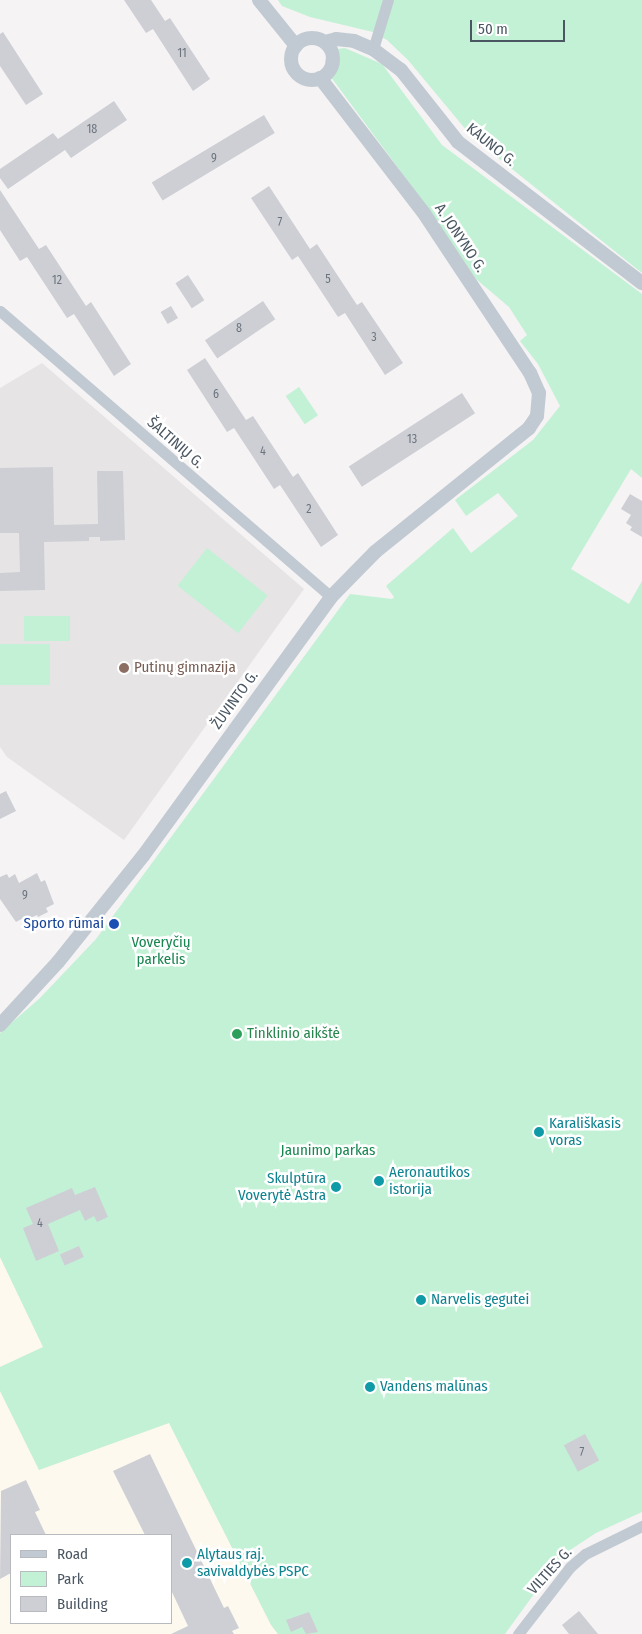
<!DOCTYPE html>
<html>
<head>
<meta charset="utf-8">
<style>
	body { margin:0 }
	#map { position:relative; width:642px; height:1634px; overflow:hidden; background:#f5f3f3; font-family:"Fira Sans Condensed",sans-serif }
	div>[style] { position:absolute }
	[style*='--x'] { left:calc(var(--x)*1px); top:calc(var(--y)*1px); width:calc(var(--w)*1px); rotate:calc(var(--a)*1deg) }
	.commercial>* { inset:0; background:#fdf9ef }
	.education>* { inset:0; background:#e6e4e5 }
	.green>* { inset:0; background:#c3f1d5; transform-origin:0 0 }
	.building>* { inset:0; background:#cdcfd5; transform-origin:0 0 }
	.minor>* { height:11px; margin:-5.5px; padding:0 5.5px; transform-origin:5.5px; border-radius:5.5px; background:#c1cad2 }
	.tertiary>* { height:14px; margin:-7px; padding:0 7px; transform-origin:7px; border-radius:7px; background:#c1cad2 }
	.tertiary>.ring { margin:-7px; padding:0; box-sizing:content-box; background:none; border:14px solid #c1cad2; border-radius:50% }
	.dots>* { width:14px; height:14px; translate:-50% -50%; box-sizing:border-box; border:2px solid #fff; border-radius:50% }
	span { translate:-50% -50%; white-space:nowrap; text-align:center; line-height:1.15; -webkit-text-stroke:5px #fff; paint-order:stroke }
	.number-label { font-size:12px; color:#6b747e }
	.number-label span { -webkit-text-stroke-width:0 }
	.street-label { font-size:15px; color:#4a5661 }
	.education-label { font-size:15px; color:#785e54 }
	.left { translate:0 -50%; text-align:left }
	.transit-label { font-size:15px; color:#164399 }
	.right { translate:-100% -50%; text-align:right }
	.park-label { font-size:15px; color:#17864f }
	.leisure-label { font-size:15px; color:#27864d }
	.culture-label { font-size:15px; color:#0d838f }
	.legend { position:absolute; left:10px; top:1534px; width:162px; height:90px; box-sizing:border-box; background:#fff; border:1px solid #b7bbc0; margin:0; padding:6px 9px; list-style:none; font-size:15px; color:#4a5661 }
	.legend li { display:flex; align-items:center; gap:10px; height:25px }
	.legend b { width:25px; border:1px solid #b7bbc0 }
	.scale { position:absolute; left:470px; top:20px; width:95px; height:22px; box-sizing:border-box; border:2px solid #4a5661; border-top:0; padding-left:6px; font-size:15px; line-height:18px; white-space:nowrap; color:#4a5661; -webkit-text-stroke:4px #fff; paint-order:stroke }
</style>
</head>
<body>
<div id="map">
	<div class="commercial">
		<i style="clip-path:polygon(0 1257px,43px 1347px,0 1367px)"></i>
		<i style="clip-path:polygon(evenodd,0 1391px,39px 1470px,169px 1423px,271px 1625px,278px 1634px,0 1634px,0 1391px,11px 1535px,171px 1535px,171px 1623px,11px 1623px,11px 1535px)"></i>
	</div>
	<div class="education">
		<i style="clip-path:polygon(42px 363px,304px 589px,124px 840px,7px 757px,0 747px,0 388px)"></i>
	</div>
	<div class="green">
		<i style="clip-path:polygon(278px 0,642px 0,642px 273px,472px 137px,408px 60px,387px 40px,373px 32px,310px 17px,282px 6px)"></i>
		<i style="clip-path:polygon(345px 48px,382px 64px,442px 145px,642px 294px,642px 478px,631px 469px,571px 569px,629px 604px,642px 581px,642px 1512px,596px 1533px,570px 1550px,550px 1572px,505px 1634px,278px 1634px,271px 1625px,169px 1423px,39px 1470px,0 1391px,0 1367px,43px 1347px,0 1257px,0 1033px,40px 998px,96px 939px,350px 594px,392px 599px,394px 597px,386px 586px,453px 528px,471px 553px,518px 516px,498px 493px,466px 516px,455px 500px,533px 440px,560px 406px,538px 364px,520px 341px,527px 335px,509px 307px,476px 279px,424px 203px,325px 69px,325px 60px,328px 55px,337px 49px)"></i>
		<i style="left:299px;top:387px;width:34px;height:16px;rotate:56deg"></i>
		<i style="left:207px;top:548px;width:77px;height:48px;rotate:38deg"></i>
		<i style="left:24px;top:616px;width:46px;height:25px"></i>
		<i style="left:0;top:644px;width:50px;height:41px"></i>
	</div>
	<div class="building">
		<i style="clip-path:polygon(124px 0,151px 0,165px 21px,170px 18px,210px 79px,193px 91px,153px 29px,146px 33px)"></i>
		<i style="clip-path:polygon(3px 32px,43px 94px,26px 105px,0 66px,0 34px)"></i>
		<i style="clip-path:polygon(114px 101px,127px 120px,71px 158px,65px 150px,8px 189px,0 178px,0 169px,53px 133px,58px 139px)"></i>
		<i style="left:264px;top:115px;width:21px;height:131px;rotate:59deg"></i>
		<i style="clip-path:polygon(269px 186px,310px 249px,317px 244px,357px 305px,362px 302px,403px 363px,385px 375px,345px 313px,338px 317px,298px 256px,292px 260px,251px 198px)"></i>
		<i style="clip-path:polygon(0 190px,39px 249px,46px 245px,86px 306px,91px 302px,131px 364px,114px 376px,74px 314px,67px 318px,27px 257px,20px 261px,0 230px)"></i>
		<i style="left:188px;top:275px;width:30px;height:15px;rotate:57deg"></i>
		<i style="left:263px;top:301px;width:22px;height:70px;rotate:56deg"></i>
		<i style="left:171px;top:306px;width:14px;height:12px;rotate:60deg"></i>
		<i style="clip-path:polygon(205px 358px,246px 420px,253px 416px,293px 477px,298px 473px,338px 535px,321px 547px,280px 485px,274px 489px,234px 428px,227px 432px,187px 370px)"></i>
		<i style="left:462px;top:393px;width:24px;height:135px;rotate:57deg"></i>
		<i style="clip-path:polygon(53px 467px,54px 525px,98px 524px,97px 471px,123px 471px,125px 540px,100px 541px,100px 537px,89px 537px,89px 541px,44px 542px,45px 590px,0 591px,0 573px,20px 572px,19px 533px,0 533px,0 468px)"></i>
		<i style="clip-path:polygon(630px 494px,642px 501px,642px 537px,630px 530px,632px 527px,626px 523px,631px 515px,621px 509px)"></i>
		<i style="clip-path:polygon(6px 791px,16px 811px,0 819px,0 794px)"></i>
		<i style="clip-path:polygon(37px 873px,41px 882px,45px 880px,54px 904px,46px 908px,48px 912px,38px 917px,37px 915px,26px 920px,25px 917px,16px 922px,0 899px,0 877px,7px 874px,9px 878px,15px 874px,19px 883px)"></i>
		<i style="clip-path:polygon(95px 1187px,108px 1217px,97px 1222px,94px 1216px,85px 1221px,80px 1210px,48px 1224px,59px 1251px,36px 1261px,23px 1228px,33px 1224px,26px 1208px,72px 1188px,75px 1195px)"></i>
		<i style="left:79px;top:1246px;width:12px;height:21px;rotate:66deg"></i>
		<i style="left:585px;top:1434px;width:30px;height:24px;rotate:62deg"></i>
		<i style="clip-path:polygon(150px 1454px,224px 1608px,228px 1606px,239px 1628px,232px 1631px,234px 1634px,171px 1634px,188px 1626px,171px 1590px,171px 1535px,145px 1535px,113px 1471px)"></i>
		<i style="clip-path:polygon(26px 1480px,40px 1510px,35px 1512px,46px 1535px,11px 1535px,11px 1573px,0 1579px,1px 1491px)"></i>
		<i style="clip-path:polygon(579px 1611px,598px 1634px,569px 1634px,562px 1625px)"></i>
		<i style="clip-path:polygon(309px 1612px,318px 1632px,306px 1634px,302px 1627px,291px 1632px,286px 1620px)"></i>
	</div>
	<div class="minor">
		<i style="--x:373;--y:49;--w:51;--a:-73"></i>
		<i style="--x:0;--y:311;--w:437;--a:40.8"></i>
		<i style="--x:518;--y:1634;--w:85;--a:-52.2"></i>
		<i style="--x:570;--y:1567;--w:20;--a:-41"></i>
		<i style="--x:585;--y:1554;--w:64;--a:-26.2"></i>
	</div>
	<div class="tertiary">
		<i style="--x:259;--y:0;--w:59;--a:51.2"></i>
		<i class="ring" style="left:291px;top:38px;width:28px;height:28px"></i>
		<i style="--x:325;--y:42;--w:11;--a:-15"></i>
		<i style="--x:336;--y:39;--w:18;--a:6"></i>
		<i style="--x:354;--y:41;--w:21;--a:23"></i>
		<i style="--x:373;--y:49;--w:35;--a:37"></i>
		<i style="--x:401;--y:70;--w:92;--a:51.6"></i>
		<i style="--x:458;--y:142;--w:232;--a:37.5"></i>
		<i style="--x:0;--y:1025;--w:86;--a:-47.4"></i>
		<i style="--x:58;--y:962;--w:136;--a:-51.3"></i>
		<i style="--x:143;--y:856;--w:320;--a:-54"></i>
		<i style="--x:331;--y:597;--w:63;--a:-45.6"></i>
		<i style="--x:375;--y:552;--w:198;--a:-38.8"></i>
		<i style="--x:529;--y:428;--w:14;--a:-56"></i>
		<i style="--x:537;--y:416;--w:23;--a:-85"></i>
		<i style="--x:539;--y:393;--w:22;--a:-114"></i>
		<i style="--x:530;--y:373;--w:193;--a:-123.6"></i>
		<i style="--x:423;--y:212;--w:169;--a:-127.5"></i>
	</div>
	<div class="dots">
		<i style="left:124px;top:668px;background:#8d6e63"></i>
		<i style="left:114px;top:924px;background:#1a4fb4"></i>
		<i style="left:237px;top:1034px;background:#2e9e5b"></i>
		<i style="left:539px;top:1132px;background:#0f9aa8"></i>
		<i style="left:379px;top:1181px;background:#0f9aa8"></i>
		<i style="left:336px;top:1187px;background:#0f9aa8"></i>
		<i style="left:421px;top:1300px;background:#0f9aa8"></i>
		<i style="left:370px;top:1387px;background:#0f9aa8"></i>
		<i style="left:187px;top:1563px;background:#0f9aa8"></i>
	</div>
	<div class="number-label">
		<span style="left:182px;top:54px">11</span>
		<span style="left:92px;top:130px">18</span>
		<span style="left:214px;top:159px">9</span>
		<span style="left:280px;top:223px">7</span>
		<span style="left:328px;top:280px">5</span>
		<span style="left:57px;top:281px">12</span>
		<span style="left:239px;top:329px">8</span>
		<span style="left:374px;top:338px">3</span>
		<span style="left:216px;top:395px">6</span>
		<span style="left:412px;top:440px">13</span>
		<span style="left:263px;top:452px">4</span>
		<span style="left:309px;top:510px">2</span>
		<span style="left:25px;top:896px">9</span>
		<span style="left:40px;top:1224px">4</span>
		<span style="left:582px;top:1453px">7</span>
	</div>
	<div class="street-label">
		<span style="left:491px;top:145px;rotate:39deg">KAUNO G.</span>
		<span style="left:460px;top:238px;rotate:56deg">A. JONYNO G.</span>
		<span style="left:175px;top:443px;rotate:41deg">ŠALTINIŲ G.</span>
		<span style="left:235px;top:700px;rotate:-54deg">ŽUVINTO G.</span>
		<span style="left:550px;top:1571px;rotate:-48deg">VILTIES G.</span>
	</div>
	<div class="education-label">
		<span class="left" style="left:134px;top:668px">Putinų gimnazija</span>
	</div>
	<div class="transit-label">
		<span class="right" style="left:104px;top:924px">Sporto rūmai</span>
	</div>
	<div class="park-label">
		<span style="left:161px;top:951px">Voveryčių<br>parkelis</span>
		<span style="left:328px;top:1151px">Jaunimo parkas</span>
	</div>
	<div class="leisure-label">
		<span class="left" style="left:247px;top:1034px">Tinklinio aikštė</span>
	</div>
	<div class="culture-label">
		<span class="left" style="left:549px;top:1132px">Karališkasis<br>voras</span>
		<span class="left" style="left:389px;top:1181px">Aeronautikos<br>istorija</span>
		<span class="right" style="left:326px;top:1187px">Skulptūra<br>Voverytė Astra</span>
		<span class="left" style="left:431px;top:1300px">Narvelis gegutei</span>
		<span class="left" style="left:380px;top:1387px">Vandens malūnas</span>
		<span class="left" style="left:197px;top:1563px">Alytaus raj.<br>savivaldybės PSPC</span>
	</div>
	<ul class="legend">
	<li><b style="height:6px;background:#c1cad2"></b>Road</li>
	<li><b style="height:14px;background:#c3f1d5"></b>Park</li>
	<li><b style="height:14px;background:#cdcfd5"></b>Building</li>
	</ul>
	<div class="scale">50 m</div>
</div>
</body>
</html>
